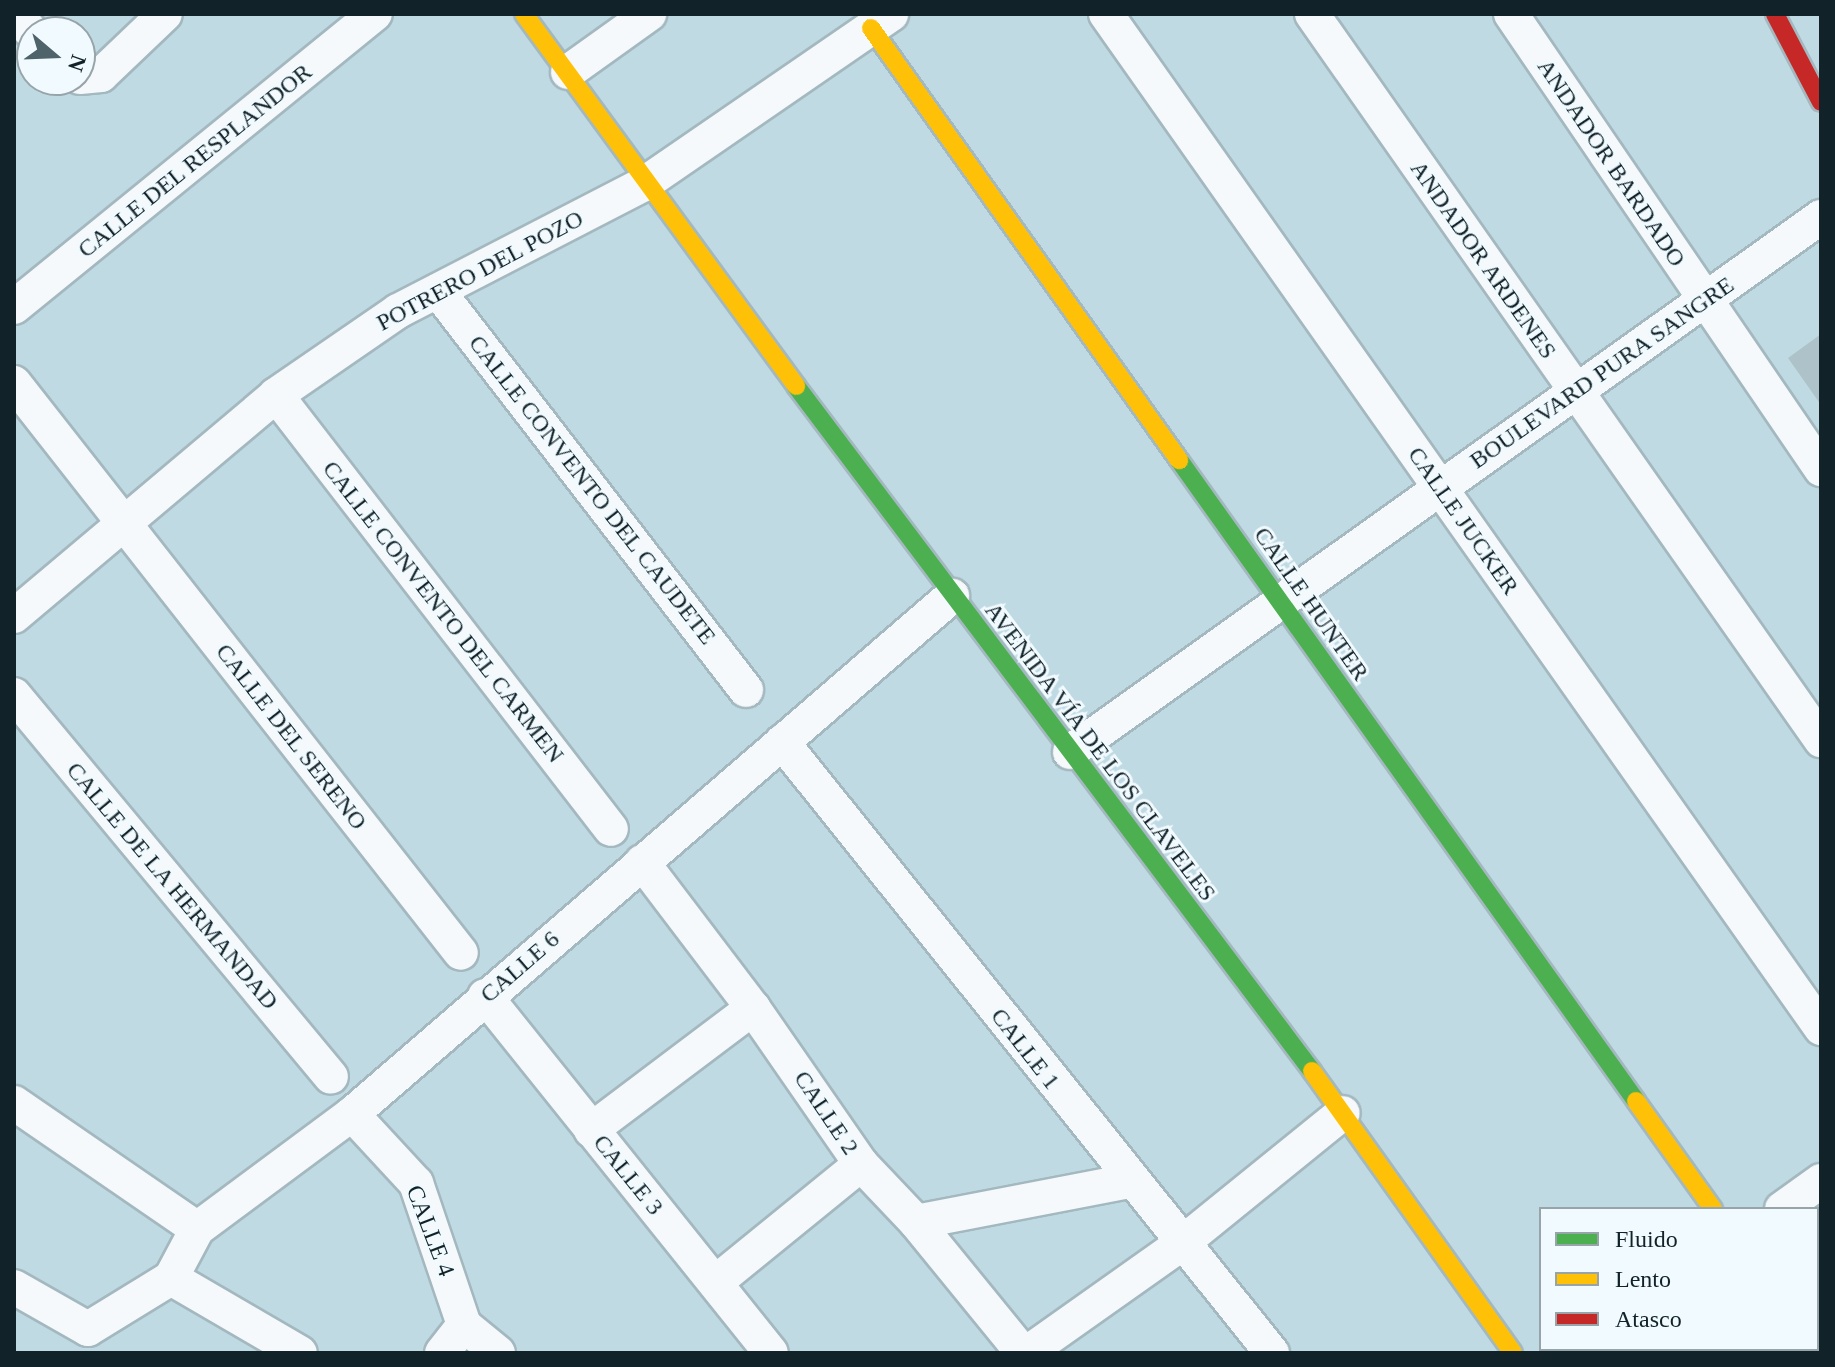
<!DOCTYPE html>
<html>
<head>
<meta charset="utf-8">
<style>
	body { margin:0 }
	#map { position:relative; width:1835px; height:1367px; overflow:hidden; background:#c0dae3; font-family:Georgia,serif }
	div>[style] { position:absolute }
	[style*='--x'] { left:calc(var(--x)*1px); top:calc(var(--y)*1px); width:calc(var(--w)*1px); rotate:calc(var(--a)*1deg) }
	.building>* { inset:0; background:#aec2c9 }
	.roads { filter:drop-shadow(2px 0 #a3b8bf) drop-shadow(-2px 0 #a3b8bf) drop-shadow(0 2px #a3b8bf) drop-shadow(0 -2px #a3b8bf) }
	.street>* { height:34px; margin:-17px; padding:0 17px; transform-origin:17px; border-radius:17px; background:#f6f9fb }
	.fast>* { height:18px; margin:-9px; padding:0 9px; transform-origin:9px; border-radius:9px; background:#4caf50 }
	.slow>* { height:18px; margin:-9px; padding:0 9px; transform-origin:9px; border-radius:9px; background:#ffc107 }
	.jam>* { height:18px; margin:-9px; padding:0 9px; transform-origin:9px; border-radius:9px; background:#c62828 }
	span { translate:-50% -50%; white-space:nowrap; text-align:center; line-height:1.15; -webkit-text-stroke:6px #f1fafe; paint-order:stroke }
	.street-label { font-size:24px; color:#112329 }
	.frame { position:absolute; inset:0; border:16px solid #112329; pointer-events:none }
	.legend { position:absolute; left:1539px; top:1207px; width:280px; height:144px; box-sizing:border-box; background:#f1fafe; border:2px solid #97a4a9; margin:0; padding:10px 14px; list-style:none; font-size:24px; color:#112329 }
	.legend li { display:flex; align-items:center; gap:16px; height:40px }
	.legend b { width:40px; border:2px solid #97a4a9 }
	.north { position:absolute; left:16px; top:16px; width:80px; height:80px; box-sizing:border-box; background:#f1fafe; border:2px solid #97a4a9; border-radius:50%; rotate:109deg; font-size:22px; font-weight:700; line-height:32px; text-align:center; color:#112329 }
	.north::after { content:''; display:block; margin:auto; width:28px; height:36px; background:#4e636a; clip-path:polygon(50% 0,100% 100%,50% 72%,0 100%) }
</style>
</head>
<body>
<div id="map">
	<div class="building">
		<i style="clip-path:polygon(1821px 334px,1821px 405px,1788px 358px)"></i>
	</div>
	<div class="roads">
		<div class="street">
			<i style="--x:15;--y:14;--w:25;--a:47"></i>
			<i style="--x:1106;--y:14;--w:1241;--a:54.81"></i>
			<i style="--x:1312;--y:14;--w:887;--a:54.97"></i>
			<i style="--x:1511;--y:14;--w:551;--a:55.73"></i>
			<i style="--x:568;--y:72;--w:100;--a:-35.6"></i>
			<i style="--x:80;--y:77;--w:21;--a:-5"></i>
			<i style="--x:101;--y:75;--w:88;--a:-43.6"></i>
			<i style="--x:438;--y:291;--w:504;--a:52.33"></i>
			<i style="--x:14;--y:307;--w:465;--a:-39.1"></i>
			<i style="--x:14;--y:383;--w:724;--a:51.9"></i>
			<i style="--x:276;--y:395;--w:548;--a:52.34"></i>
			<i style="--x:14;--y:616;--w:343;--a:-40.1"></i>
			<i style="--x:276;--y:395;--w:148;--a:-34.5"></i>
			<i style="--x:398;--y:311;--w:277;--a:-27.3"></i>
			<i style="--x:644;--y:184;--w:300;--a:-34.5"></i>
			<i style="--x:14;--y:695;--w:496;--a:50.3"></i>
			<i style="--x:782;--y:742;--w:783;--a:51.27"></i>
			<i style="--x:1070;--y:752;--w:922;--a:-35.47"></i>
			<i style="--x:642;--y:862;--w:183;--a:52.8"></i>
			<i style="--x:753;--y:1008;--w:190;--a:55.3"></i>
			<i style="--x:861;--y:1164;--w:80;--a:46.5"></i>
			<i style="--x:916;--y:1222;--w:169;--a:50.8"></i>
			<i style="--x:485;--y:996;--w:457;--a:51.3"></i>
			<i style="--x:14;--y:1103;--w:222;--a:34.5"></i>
			<i style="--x:352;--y:1114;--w:94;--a:47.2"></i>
			<i style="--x:416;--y:1183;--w:150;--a:71.3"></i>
			<i style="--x:464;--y:1325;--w:44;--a:39.5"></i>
			<i style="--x:591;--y:1130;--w:203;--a:-37"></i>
			<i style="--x:1782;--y:1209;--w:48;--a:-35.7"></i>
			<i style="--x:916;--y:1222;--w:217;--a:-10.9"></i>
			<i style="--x:171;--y:1278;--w:149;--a:30.2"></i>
			<i style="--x:716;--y:1282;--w:187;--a:-39.1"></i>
			<i style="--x:14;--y:1287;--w:85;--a:29.6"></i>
			<i style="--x:88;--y:1329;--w:97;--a:-31.6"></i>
			<i style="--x:171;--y:1278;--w:55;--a:-62"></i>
			<i style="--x:197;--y:1229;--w:193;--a:-36.6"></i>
			<i style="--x:352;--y:1114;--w:793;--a:-40.81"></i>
			<i style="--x:442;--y:1353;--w:36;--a:-52"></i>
			<i style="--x:1027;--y:1353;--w:189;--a:-35.3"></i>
			<i style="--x:1181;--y:1244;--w:208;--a:-39"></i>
			<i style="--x:1584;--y:1353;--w:6;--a:-39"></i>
		</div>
		<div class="fast">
			<i style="--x:796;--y:386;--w:858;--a:53.01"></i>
			<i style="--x:1179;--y:460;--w:787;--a:54.51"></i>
		</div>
		<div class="slow">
			<i style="--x:524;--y:14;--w:461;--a:53.8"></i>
			<i style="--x:871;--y:28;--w:531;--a:54.51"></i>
			<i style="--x:1312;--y:1071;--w:346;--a:54.5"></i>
			<i style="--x:1636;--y:1101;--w:133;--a:54.5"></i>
		</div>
		<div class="jam">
			<i style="--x:1775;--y:14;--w:99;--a:62.4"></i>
		</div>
	</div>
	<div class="street-label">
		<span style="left:195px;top:161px;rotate:-39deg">CALLE DEL RESPLANDOR</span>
		<span style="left:1611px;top:163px;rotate:56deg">ANDADOR BARDADO</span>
		<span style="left:1483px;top:260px;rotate:55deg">ANDADOR ARDENES</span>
		<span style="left:480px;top:271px;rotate:-28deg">POTRERO DEL POZO</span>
		<span style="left:1602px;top:373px;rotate:-35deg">BOULEVARD PURA SANGRE</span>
		<span style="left:592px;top:490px;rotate:52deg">CALLE CONVENTO DEL CAUDETE</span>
		<span style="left:1463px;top:521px;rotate:55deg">CALLE JUCKER</span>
		<span style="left:1311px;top:604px;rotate:55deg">CALLE HUNTER</span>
		<span style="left:443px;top:612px;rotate:52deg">CALLE CONVENTO DEL CARMEN</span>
		<span style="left:291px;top:737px;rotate:52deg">CALLE DEL SERENO</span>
		<span style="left:1100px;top:752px;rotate:53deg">AVENIDA VÍA DE LOS CLAVELES</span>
		<span style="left:172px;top:886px;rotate:50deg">CALLE DE LA HERMANDAD</span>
		<span style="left:520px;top:967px;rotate:-41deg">CALLE 6</span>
		<span style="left:1025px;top:1049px;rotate:52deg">CALLE 1</span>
		<span style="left:826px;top:1113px;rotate:56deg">CALLE 2</span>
		<span style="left:628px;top:1175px;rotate:51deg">CALLE 3</span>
		<span style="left:430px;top:1231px;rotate:69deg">CALLE 4</span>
	</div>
	<div class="frame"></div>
	<ul class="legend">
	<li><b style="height:10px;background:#4caf50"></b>Fluido</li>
	<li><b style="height:10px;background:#ffc107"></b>Lento</li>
	<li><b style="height:10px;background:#c62828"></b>Atasco</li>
	</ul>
	<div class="north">N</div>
</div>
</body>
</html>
